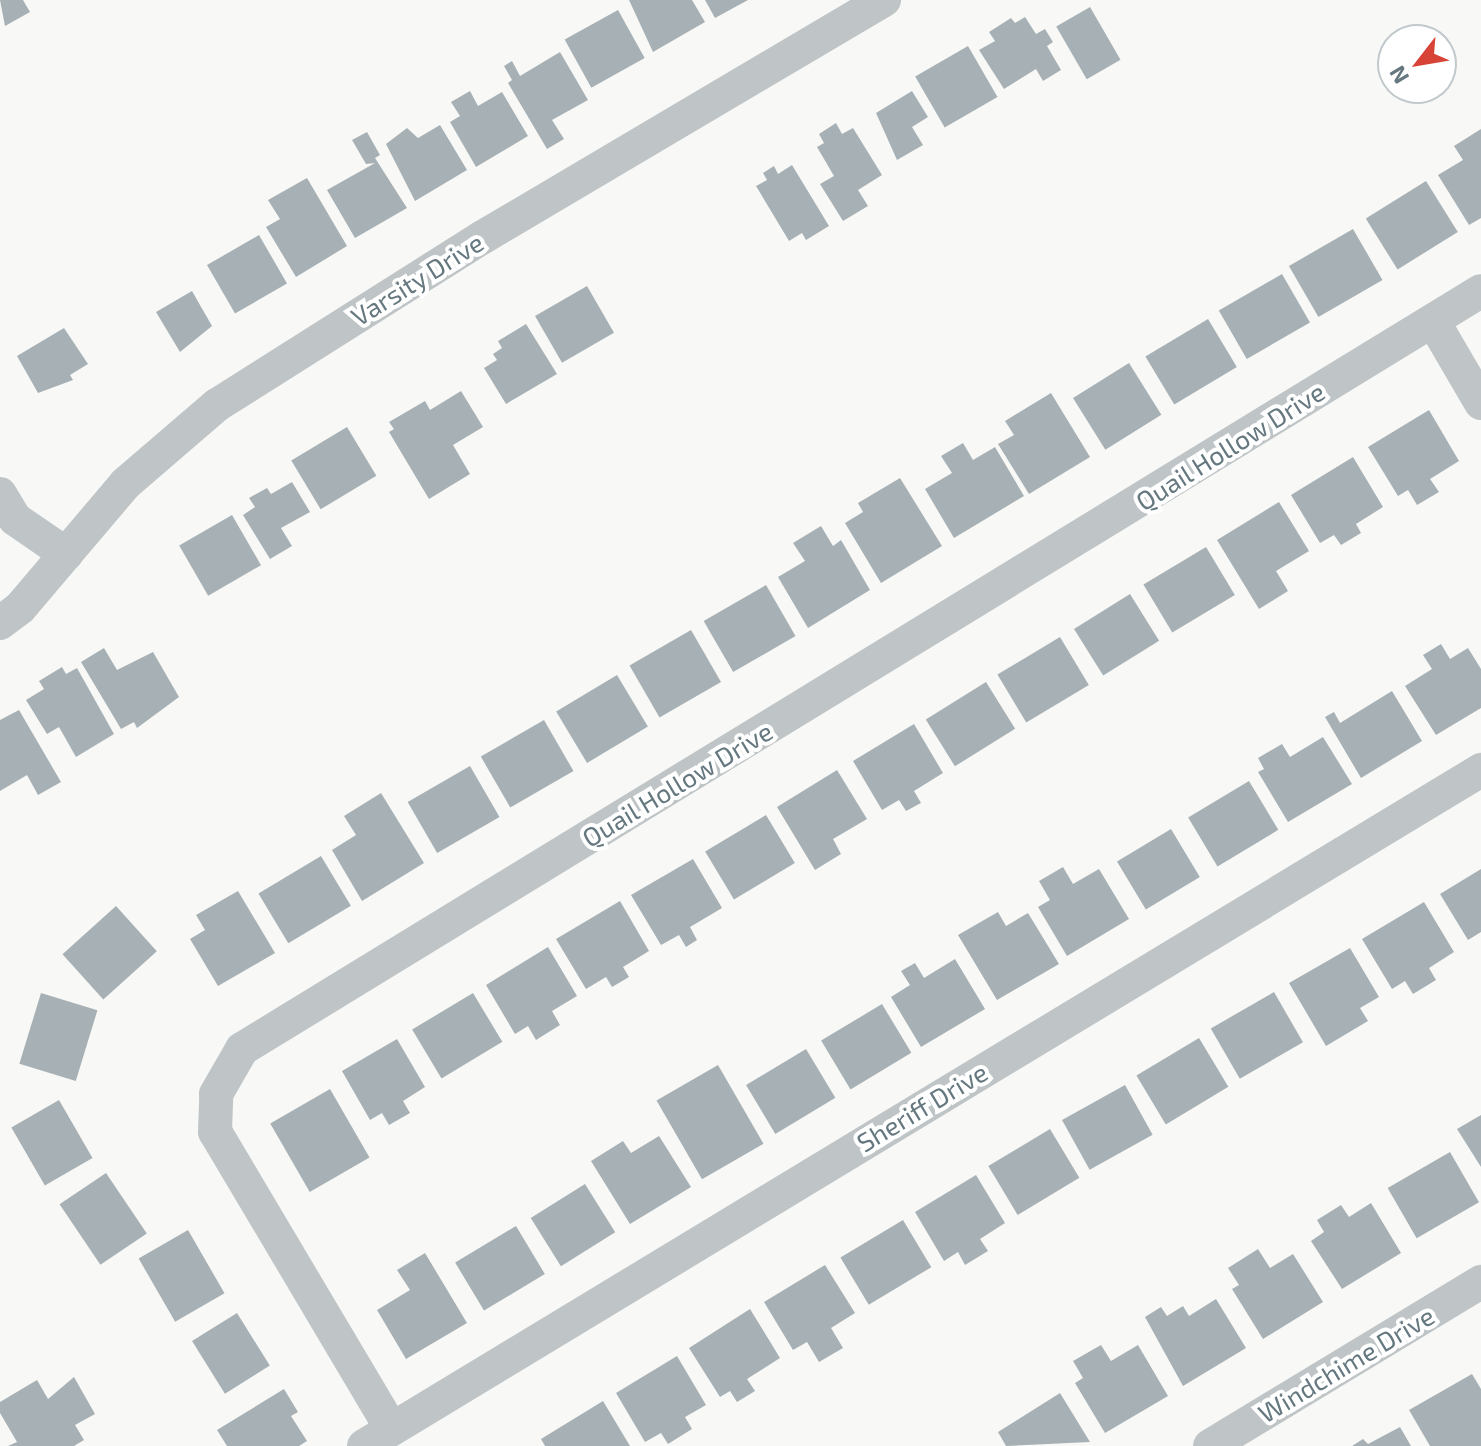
<!DOCTYPE html>
<html>
<head>
<meta charset="utf-8">
<style>
	body { margin:0 }
	#map { position:relative; width:1481px; height:1446px; overflow:hidden; background:#f8f8f6; font-family:"Exo 2",sans-serif }
	div>[style] { position:absolute }
	[style*='--x'] { left:calc(var(--x)*1px); top:calc(var(--y)*1px); width:calc(var(--w)*1px); rotate:calc(var(--a)*1deg) }
	.building>* { inset:0; background:#a7b1b5; transform-origin:0 0 }
	.minor>* { height:34px; margin:-17px; padding:0 17px; transform-origin:17px; border-radius:17px; background:#bfc5c7 }
	span { translate:-50% -50%; white-space:nowrap; text-align:center; line-height:1.15; -webkit-text-stroke:8px #fff; paint-order:stroke }
	.street-label { font-size:26px; color:#65787f }
	.north { position:absolute; left:1377px; top:24px; width:80px; height:80px; box-sizing:border-box; background:#fff; border:2px solid #c1c9cc; border-radius:50%; rotate:239deg; font-size:22px; font-weight:700; line-height:32px; text-align:center; color:#65787f }
	.north::after { content:''; display:block; margin:auto; width:28px; height:36px; background:#d84337; clip-path:polygon(50% 0,100% 100%,50% 72%,0 100%) }
</style>
</head>
<body>
<div id="map">
	<div class="building">
		<i style="clip-path:polygon(0 0,23px 0,30px 12px,5px 26px)"></i>
		<i style="clip-path:polygon(629px 0,692px 0,705px 22px,653px 52px)"></i>
		<i style="clip-path:polygon(705px 0,748px 0,715px 18px)"></i>
		<i style="left:1090px;top:7px;width:61px;height:39px;rotate:60deg"></i>
		<i style="left:618px;top:10px;width:55px;height:61px;rotate:61deg"></i>
		<i style="clip-path:polygon(1025px 17px,1036px 34px,1045px 29px,1053px 42px,1047px 46px,1061px 70px,1043px 81px,1036px 69px,1004px 89px,979px 50px,995px 41px,989px 32px,1011px 18px,1015px 23px)"></i>
		<i style="left:968px;top:46px;width:59px;height:61px;rotate:60deg"></i>
		<i style="clip-path:polygon(560px 52px,588px 100px,552px 120px,564px 139px,547px 149px,508px 83px,512px 80px,504px 66px,512px 61px,520px 76px)"></i>
		<i style="clip-path:polygon(470px 91px,478px 106px,502px 92px,528px 136px,476px 167px,450px 122px,460px 116px,451px 102px)"></i>
		<i style="clip-path:polygon(912px 91px,928px 117px,912px 127px,923px 145px,897px 160px,876px 113px)"></i>
		<i style="clip-path:polygon(836px 123px,842px 134px,853px 128px,882px 175px,858px 190px,868px 206px,843px 221px,820px 184px,834px 176px,817px 147px,824px 143px,819px 134px)"></i>
		<i style="clip-path:polygon(440px 125px,467px 170px,415px 201px,386px 144px,407px 128px,418px 138px)"></i>
		<i style="clip-path:polygon(1481px 129px,1481px 218px,1469px 225px,1438px 175px,1463px 160px,1454px 146px)"></i>
		<i style="clip-path:polygon(367px 132px,380px 155px,375px 158px,407px 208px,355px 238px,327px 190px,375px 163px,366px 164px,352px 140px)"></i>
		<i style="clip-path:polygon(792px 165px,829px 226px,806px 240px,802px 233px,789px 241px,756px 186px,767px 180px,763px 173px,774px 166px,778px 174px)"></i>
		<i style="clip-path:polygon(307px 178px,347px 246px,296px 277px,266px 227px,280px 219px,268px 200px)"></i>
		<i style="left:1426px;top:181px;width:60px;height:71px;rotate:58deg"></i>
		<i style="left:1353px;top:229px;width:59px;height:74px;rotate:60deg"></i>
		<i style="left:259px;top:235px;width:56px;height:60px;rotate:60deg"></i>
		<i style="left:1282px;top:274px;width:56px;height:73px;rotate:60deg"></i>
		<i style="left:587px;top:286px;width:54px;height:60px;rotate:60deg"></i>
		<i style="clip-path:polygon(192px 291px,212px 326px,180px 352px,156px 312px)"></i>
		<i style="left:1208px;top:319px;width:56px;height:73px;rotate:59deg"></i>
		<i style="clip-path:polygon(526px 324px,557px 374px,506px 404px,484px 368px,497px 360px,493px 354px,502px 348px,498px 341px)"></i>
		<i style="clip-path:polygon(64px 328px,88px 364px,70px 375px,73px 380px,38px 393px,17px 356px)"></i>
		<i style="left:1129px;top:363px;width:61px;height:66px;rotate:58deg"></i>
		<i style="clip-path:polygon(461px 391px,483px 427px,453px 445px,470px 474px,429px 499px,389px 432px,394px 429px,389px 422px,425px 401px,430px 410px)"></i>
		<i style="clip-path:polygon(1051px 393px,1090px 457px,1029px 494px,998px 444px,1014px 435px,1005px 421px)"></i>
		<i style="clip-path:polygon(1429px 410px,1459px 461px,1430px 479px,1439px 492px,1417px 505px,1408px 490px,1398px 496px,1368px 447px)"></i>
		<i style="left:347px;top:427px;width:57px;height:65px;rotate:59deg"></i>
		<i style="clip-path:polygon(963px 443px,973px 460px,995px 447px,1024px 496px,954px 538px,925px 489px,952px 473px,941px 456px)"></i>
		<i style="clip-path:polygon(1353px 457px,1383px 507px,1356px 524px,1361px 533px,1341px 545px,1334px 535px,1320px 543px,1291px 495px)"></i>
		<i style="clip-path:polygon(900px 478px,942px 546px,881px 583px,845px 523px,863px 512px,858px 503px)"></i>
		<i style="clip-path:polygon(292px 482px,310px 512px,281px 528px,292px 546px,270px 559px,243px 515px,255px 507px,249px 498px,267px 488px,271px 494px)"></i>
		<i style="clip-path:polygon(1279px 502px,1309px 551px,1276px 571px,1288px 591px,1259px 609px,1217px 540px)"></i>
		<i style="left:232px;top:515px;width:58px;height:61px;rotate:60deg"></i>
		<i style="clip-path:polygon(821px 526px,833px 546px,841px 540px,870px 590px,808px 628px,778px 577px,805px 561px,793px 543px)"></i>
		<i style="left:1206px;top:547px;width:56px;height:73px;rotate:59deg"></i>
		<i style="left:766px;top:585px;width:59px;height:72px;rotate:60deg"></i>
		<i style="left:1130px;top:594px;width:55px;height:66px;rotate:58deg"></i>
		<i style="left:691px;top:630px;width:60px;height:71px;rotate:60deg"></i>
		<i style="left:1060px;top:637px;width:56px;height:73px;rotate:59deg"></i>
		<i style="clip-path:polygon(1441px 644px,1450px 659px,1468px 648px,1481px 669px,1481px 708px,1436px 735px,1405px 686px,1432px 669px,1423px 655px)"></i>
		<i style="clip-path:polygon(104px 648px,117px 670px,153px 652px,179px 697px,137px 728px,134px 722px,121px 729px,81px 662px)"></i>
		<i style="clip-path:polygon(62px 667px,66px 674px,77px 668px,114px 734px,76px 757px,59px 727px,47px 734px,26px 700px,44px 689px,39px 681px)"></i>
		<i style="left:617px;top:675px;width:60px;height:71px;rotate:59deg"></i>
		<i style="left:986px;top:682px;width:55px;height:71px;rotate:58deg"></i>
		<i style="clip-path:polygon(1392px 691px,1422px 741px,1361px 778px,1325px 717px,1334px 712px,1340px 723px)"></i>
		<i style="clip-path:polygon(19px 710px,61px 782px,38px 795px,27px 775px,0 791px,0 720px)"></i>
		<i style="left:544px;top:720px;width:59px;height:73px;rotate:60deg"></i>
		<i style="clip-path:polygon(914px 724px,943px 773px,914px 791px,921px 803px,906px 811px,899px 800px,882px 810px,853px 761px)"></i>
		<i style="clip-path:polygon(1323px 737px,1352px 784px,1288px 822px,1258px 772px,1264px 769px,1258px 758px,1282px 744px,1290px 757px)"></i>
		<i style="left:470px;top:766px;width:59px;height:72px;rotate:60deg"></i>
		<i style="clip-path:polygon(837px 770px,867px 819px,833px 839px,841px 854px,815px 870px,777px 807px)"></i>
		<i style="left:1249px;top:781px;width:57px;height:71px;rotate:59deg"></i>
		<i style="clip-path:polygon(381px 793px,424px 863px,362px 901px,332px 850px,356px 835px,344px 816px)"></i>
		<i style="left:766px;top:815px;width:56px;height:71px;rotate:59deg"></i>
		<i style="left:1171px;top:829px;width:56px;height:63px;rotate:59deg"></i>
		<i style="left:321px;top:856px;width:58px;height:73px;rotate:59deg"></i>
		<i style="clip-path:polygon(693px 859px,722px 908px,690px 927px,697px 940px,686px 947px,679px 935px,661px 945px,631px 895px)"></i>
		<i style="clip-path:polygon(1063px 867px,1073px 884px,1099px 869px,1129px 919px,1067px 956px,1038px 907px,1050px 900px,1039px 881px)"></i>
		<i style="clip-path:polygon(1481px 869px,1481px 932px,1468px 940px,1440px 894px)"></i>
		<i style="clip-path:polygon(238px 891px,275px 953px,218px 986px,190px 939px,205px 930px,196px 915px)"></i>
		<i style="clip-path:polygon(620px 901px,649px 951px,623px 967px,629px 977px,612px 987px,606px 977px,586px 989px,556px 939px)"></i>
		<i style="clip-path:polygon(1424px 902px,1454px 952px,1429px 968px,1436px 980px,1413px 994px,1405px 981px,1392px 989px,1362px 939px)"></i>
		<i style="left:116px;top:906px;width:61px;height:72px;rotate:48deg"></i>
		<i style="clip-path:polygon(998px 912px,1006px 926px,1028px 913px,1059px 964px,997px 1000px,958px 935px)"></i>
		<i style="clip-path:polygon(548px 947px,577px 996px,552px 1011px,560px 1025px,536px 1040px,528px 1026px,515px 1034px,486px 985px)"></i>
		<i style="clip-path:polygon(1350px 948px,1379px 997px,1360px 1008px,1368px 1021px,1326px 1046px,1289px 983px)"></i>
		<i style="clip-path:polygon(955px 959px,985px 1009px,921px 1047px,891px 997px,910px 985px,901px 971px,915px 963px,924px 978px)"></i>
		<i style="left:1274px;top:992px;width:58px;height:73px;rotate:60deg"></i>
		<i style="left:41px;top:993px;width:59px;height:74px;rotate:17deg"></i>
		<i style="left:473px;top:993px;width:57px;height:71px;rotate:59deg"></i>
		<i style="left:882px;top:1004px;width:57px;height:71px;rotate:59deg"></i>
		<i style="left:1199px;top:1038px;width:57px;height:73px;rotate:59deg"></i>
		<i style="clip-path:polygon(397px 1039px,425px 1087px,403px 1101px,410px 1113px,389px 1125px,382px 1113px,370px 1120px,342px 1071px)"></i>
		<i style="left:806px;top:1049px;width:57px;height:70px;rotate:59deg"></i>
		<i style="left:718px;top:1065px;width:91px;height:71px;rotate:60deg"></i>
		<i style="left:1125px;top:1085px;width:57px;height:72px;rotate:61deg"></i>
		<i style="left:330px;top:1089px;width:79px;height:69px;rotate:60deg"></i>
		<i style="left:59px;top:1100px;width:67px;height:55px;rotate:60deg"></i>
		<i style="clip-path:polygon(1481px 1115px,1481px 1167px,1457px 1129px)"></i>
		<i style="left:1050px;top:1129px;width:57px;height:72px;rotate:59deg"></i>
		<i style="clip-path:polygon(659px 1136px,691px 1187px,630px 1224px,591px 1161px,623px 1141px,631px 1153px)"></i>
		<i style="left:1450px;top:1152px;width:58px;height:72px;rotate:60deg"></i>
		<i style="left:106px;top:1173px;width:73px;height:56px;rotate:56deg"></i>
		<i style="clip-path:polygon(976px 1175px,1005px 1223px,980px 1239px,988px 1251px,965px 1265px,958px 1252px,944px 1261px,915px 1212px)"></i>
		<i style="left:585px;top:1184px;width:57px;height:64px;rotate:58deg"></i>
		<i style="clip-path:polygon(1371px 1203px,1401px 1253px,1342px 1289px,1311px 1241px,1324px 1232px,1317px 1220px,1341px 1205px,1349px 1217px)"></i>
		<i style="left:903px;top:1220px;width:55px;height:73px;rotate:59deg"></i>
		<i style="left:516px;top:1226px;width:56px;height:71px;rotate:59deg"></i>
		<i style="left:188px;top:1230px;width:73px;height:57px;rotate:60deg"></i>
		<i style="clip-path:polygon(1258px 1249px,1270px 1268px,1293px 1254px,1323px 1302px,1263px 1339px,1232px 1289px,1239px 1285px,1228px 1268px)"></i>
		<i style="clip-path:polygon(425px 1253px,467px 1323px,406px 1359px,377px 1310px,410px 1290px,397px 1270px)"></i>
		<i style="clip-path:polygon(825px 1265px,855px 1313px,831px 1328px,843px 1348px,819px 1362px,807px 1342px,793px 1350px,764px 1302px)"></i>
		<i style="clip-path:polygon(1216px 1299px,1246px 1348px,1183px 1386px,1145px 1317px,1161px 1307px,1167px 1316px,1183px 1306px,1189px 1316px)"></i>
		<i style="clip-path:polygon(750px 1309px,780px 1358px,747px 1379px,755px 1391px,737px 1402px,730px 1391px,720px 1397px,689px 1348px)"></i>
		<i style="left:237px;top:1313px;width:62px;height:53px;rotate:58deg"></i>
		<i style="clip-path:polygon(1101px 1345px,1111px 1361px,1138px 1345px,1168px 1396px,1105px 1433px,1075px 1383px,1083px 1378px,1073px 1361px)"></i>
		<i style="clip-path:polygon(677px 1356px,706px 1405px,685px 1417px,692px 1429px,668px 1444px,661px 1433px,645px 1442px,616px 1393px)"></i>
		<i style="clip-path:polygon(1472px 1374px,1481px 1389px,1481px 1446px,1430px 1446px,1409px 1410px)"></i>
		<i style="clip-path:polygon(74px 1377px,95px 1414px,75px 1425px,84px 1440px,74px 1446px,8px 1446px,17px 1442px,0 1413px,0 1402px,37px 1380px,48px 1399px)"></i>
		<i style="clip-path:polygon(284px 1389px,298px 1412px,291px 1416px,307px 1441px,299px 1446px,227px 1446px,217px 1430px)"></i>
		<i style="clip-path:polygon(1060px 1393px,1090px 1442px,1006px 1446px,998px 1432px)"></i>
		<i style="clip-path:polygon(603px 1401px,630px 1446px,545px 1446px,541px 1439px)"></i>
		<i style="clip-path:polygon(1400px 1427px,1411px 1446px,1352px 1446px,1363px 1439px,1368px 1444px)"></i>
	</div>
	<div class="minor">
		<i style="--x:1433;--y:321;--w:95;--a:59.7"></i>
		<i style="--x:0;--y:494;--w:29;--a:59"></i>
		<i style="--x:15;--y:519;--w:62;--a:34.5"></i>
		<i style="--x:0;--y:623;--w:25;--a:-37"></i>
		<i style="--x:20;--y:608;--w:162;--a:-49.7"></i>
		<i style="--x:125;--y:484;--w:121;--a:-40.7"></i>
		<i style="--x:217;--y:405;--w:315;--a:-32.3"></i>
		<i style="--x:483;--y:237;--w:466;--a:-30.6"></i>
		<i style="--x:391;--y:1428;--w:344;--a:-120.7"></i>
		<i style="--x:215;--y:1132;--w:38;--a:-88"></i>
		<i style="--x:216;--y:1094;--w:52;--a:-60"></i>
		<i style="--x:242;--y:1049;--w:1452;--a:-31.46"></i>
		<i style="--x:364;--y:1446;--w:1306;--a:-31.18"></i>
		<i style="--x:1210;--y:1446;--w:317;--a:-31.2"></i>
	</div>
	<div class="street-label">
		<span style="left:417px;top:279px;rotate:-32deg">Varsity Drive</span>
		<span style="left:1230px;top:446px;rotate:-32deg">Quail Hollow Drive</span>
		<span style="left:677px;top:784px;rotate:-31deg">Quail Hollow Drive</span>
		<span style="left:922px;top:1107px;rotate:-31deg">Sheriff Drive</span>
		<span style="left:1346px;top:1364px;rotate:-31deg">Windchime Drive</span>
	</div>
	<div class="north">N</div>
</div>
</body>
</html>
